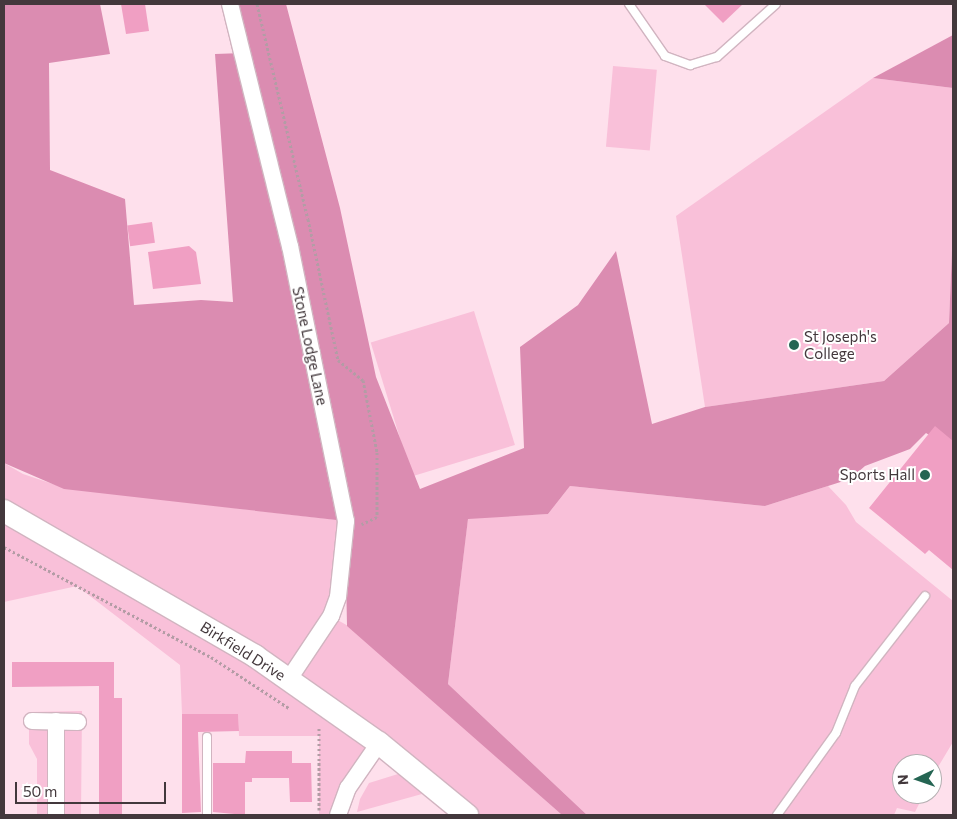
<!DOCTYPE html>
<style>
body{margin:0}
#map{position:relative;width:957px;height:819px;overflow:hidden;background:#fee0ec;font-family:Commissioner,sans-serif}
div>[style]{position:absolute}
.green>*{inset:0;background:#f9c0d9;transform-origin:0 0}
.forest>*{inset:0;background:#db8cb1}
.building>*{inset:0;background:#f09fc3;transform-origin:0 0}
.path>*{height:3px;margin-top:-1.5px;transform-origin:0;background:repeating-linear-gradient(90deg,#b39ca5 0 2.5px,transparent 0 5px)}
.roads{filter:drop-shadow(1px 0 #d1b4c0) drop-shadow(-1px 0 #d1b4c0) drop-shadow(0 1px #d1b4c0) drop-shadow(0 -1px #d1b4c0)}
.lane>*{height:8px;margin:-4px;padding:0 4px;transform-origin:4px;border-radius:4px;background:#fff}
.street>*{height:16px;margin:-8px;padding:0 8px;transform-origin:8px;border-radius:8px;background:#fff}
.secondary>*{height:22px;margin:-11px;padding:0 11px;transform-origin:11px;border-radius:11px;background:#fff}
.dots>*{width:14px;height:14px;translate:-50% -50%;box-sizing:border-box;border:2px solid #fff;border-radius:50%}
span{translate:-50% -50%;white-space:nowrap;text-align:center;line-height:1.15;-webkit-text-stroke:4px #fff;paint-order:stroke}
.poi-label{font-size:15px;color:#43383c}
.left{translate:0 -50%;text-align:left}
.right{translate:-100% -50%;text-align:right}
.street-label{font-size:15px;color:#43383c}
.frame{position:absolute;inset:0;border:5px solid #43383c;pointer-events:none}
.north{position:absolute;left:892px;top:754px;width:50px;height:50px;box-sizing:border-box;background:#fff;border:1px solid #b4afb1;border-radius:50%;rotate:267deg;font-size:14px;font-weight:700;line-height:20px;text-align:center;color:#43383c}
.north::after{content:'';display:block;margin:auto;width:18px;height:22px;background:#256553;clip-path:polygon(50% 0,100% 100%,50% 72%,0 100%)}
.scale{position:absolute;left:15px;top:782px;width:151px;height:22px;box-sizing:border-box;border:2px solid #43383c;border-top:0;padding-left:6px;font-size:15px;line-height:18px;white-space:nowrap;color:#43383c;-webkit-text-stroke:4px #fff;paint-order:stroke}
</style>
<div id="map">
<div class="green">
<div style="left:613px;top:66px;width:44px;height:81px;rotate:5deg"></div>
<div style="clip-path:polygon(873px 78px,953px 88px,953px 226px,949px 323px,884px 381px,705px 407px,676px 216px)"></div>
<div style="left:474px;top:311px;width:140px;height:108px;rotate:73deg"></div>
<div style="clip-path:polygon(4px 463px,23px 474px,65px 488px,346px 521px,332px 617px,352px 628px,562px 815px,467px 815px,379px 744px,338px 815px,319px 815px,319px 736px,239px 736px,238px 714px,182px 714px,180px 665px,77px 586px,4px 602px)"></div>
<div style="clip-path:polygon(570px 486px,765px 506px,828px 486px,846px 505px,856px 522px,953px 601px,953px 742px,932px 777px,932px 764px,902px 764px,902px 794px,924px 794px,915px 812px,897px 808px,894px 815px,587px 815px,448px 684px,468px 518px,548px 514px)"></div>
<div style="clip-path:polygon(82px 711px,81px 815px,37px 815px,37px 759px,29px 744px,29px 712px)"></div>
<div style="clip-path:polygon(398px 774px,422px 794px,357px 812px,360px 799px,369px 783px)"></div>
</div>
<div class="forest">
<div style="clip-path:polygon(4px 4px,100px 4px,110px 54px,49px 63px,50px 170px,125px 199px,134px 305px,201px 300px,233px 302px,215px 54px,243px 53px,230px 4px,286px 4px,340px 208px,376px 377px,420px 489px,524px 448px,520px 347px,578px 305px,616px 251px,652px 424px,705px 407px,884px 381px,949px 323px,953px 226px,953px 442px,938px 430px,932px 437px,926px 433px,910px 449px,865px 466px,850px 479px,765px 506px,570px 486px,548px 514px,468px 519px,448px 684px,587px 815px,562px 815px,347px 626px,345px 521px,64px 489px,4px 463px)"></div>
<div style="clip-path:polygon(953px 35px,953px 88px,873px 78px)"></div>
</div>
<div class="building">
<div style="clip-path:polygon(121px 4px,145px 4px,149px 31px,126px 34px)"></div>
<div style="clip-path:polygon(704px 4px,743px 4px,723px 23px)"></div>
<div style="left:152px;top:222px;width:21px;height:25px;rotate:82deg"></div>
<div style="clip-path:polygon(189px 246px,196px 252px,201px 284px,153px 289px,148px 252px)"></div>
<div style="clip-path:polygon(935px 426px,953px 441px,953px 570px,929px 550px,925px 554px,869px 508px)"></div>
<div style="clip-path:polygon(12px 662px,114px 662px,114px 698px,122px 698px,122px 815px,99px 815px,99px 686px,12px 687px)"></div>
<div style="clip-path:polygon(182px 714px,238px 714px,239px 731px,198px 732px,201px 812px,182px 813px)"></div>
<div style="clip-path:polygon(246px 751px,292px 751px,292px 763px,311px 763px,312px 802px,290px 802px,289px 778px,252px 778px,252px 782px,245px 782px,245px 815px,213px 812px,213px 763px,245px 763px)"></div>
</div>
<div class="path">
<div style="left:257px;top:4px;width:221px;rotate:76.7deg"></div>
<div style="left:308px;top:219px;width:144px;rotate:78deg"></div>
<div style="left:338px;top:360px;width:32px;rotate:39deg"></div>
<div style="left:363px;top:380px;width:73px;rotate:79deg"></div>
<div style="left:377px;top:452px;width:65px;rotate:90deg"></div>
<div style="left:377px;top:517px;width:17px;rotate:155deg"></div>
<div style="left:4px;top:547px;width:234px;rotate:28deg"></div>
<div style="left:211px;top:657px;width:93px;rotate:33.2deg"></div>
<div style="left:319px;top:728px;width:82px;rotate:90deg"></div>
</div>
<div class="roads">
<div class="lane">
<div style="left:629px;top:4px;width:63px;rotate:55.3deg"></div>
<div style="left:665px;top:56px;width:27px;rotate:20deg"></div>
<div style="left:690px;top:65px;width:28px;rotate:-17deg"></div>
<div style="left:717px;top:57px;width:79px;rotate:-41.9deg"></div>
<div style="left:207px;top:737px;width:78px;rotate:90deg"></div>
<div style="left:777px;top:815px;width:101px;rotate:-54.3deg"></div>
<div style="left:836px;top:733px;width:51px;rotate:-68deg"></div>
<div style="left:855px;top:686px;width:114px;rotate:-52.1deg"></div>
</div>
<div class="street">
<div style="left:230px;top:4px;width:249px;rotate:76.1deg"></div>
<div style="left:290px;top:246px;width:281px;rotate:78.5deg"></div>
<div style="left:346px;top:521px;width:76px;rotate:96deg"></div>
<div style="left:338px;top:597px;width:20px;rotate:110deg"></div>
<div style="left:331px;top:616px;width:76px;rotate:123.7deg"></div>
<div style="left:32px;top:721px;width:46px;rotate:1.2deg"></div>
<div style="left:56px;top:815px;width:94px;rotate:-90deg"></div>
<div style="left:338px;top:815px;width:29px;rotate:-70deg"></div>
<div style="left:348px;top:788px;width:55px;rotate:-55.4deg"></div>
</div>
<div class="secondary">
<div style="left:4px;top:511px;width:290px;rotate:30deg"></div>
<div style="left:255px;top:656px;width:151px;rotate:35.1deg"></div>
<div style="left:379px;top:743px;width:114px;rotate:39.3deg"></div>
</div>
</div>
<div class="dots">
<div style="left:794px;top:345px;background:#256553"></div>
<div style="left:925px;top:475px;background:#256553"></div>
</div>
<div class="poi-label">
<span class="left" style="left:804px;top:345px">St Joseph's<br>College</span>
<span class="right" style="left:915px;top:475px">Sports Hall</span>
</div>
<div class="street-label">
<span style="left:310px;top:346px;rotate:78deg">Stone Lodge Lane</span>
<span style="left:243px;top:651px;rotate:32deg">Birkfield Drive</span>
</div>
<div class="frame"></div>
<div class="north">N</div>
<div class="scale">50 m</div>
</div>
